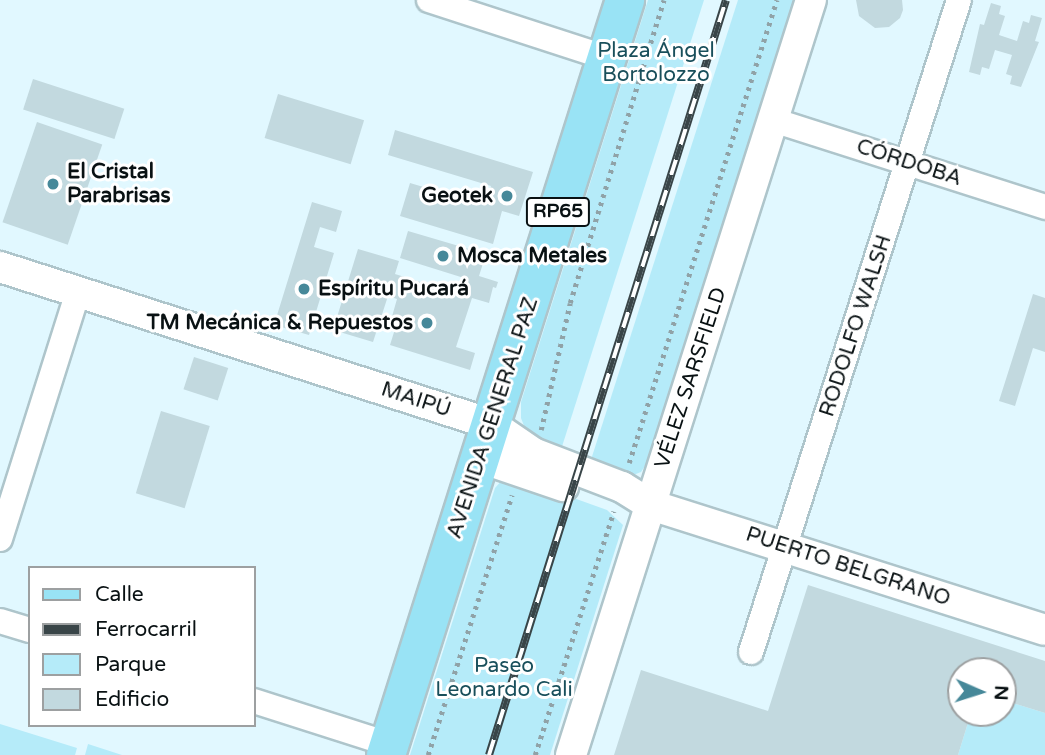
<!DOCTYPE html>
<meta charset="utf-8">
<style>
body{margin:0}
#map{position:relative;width:1045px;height:755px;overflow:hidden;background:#e1f8ff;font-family:"Varela Round",sans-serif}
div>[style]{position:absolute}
.green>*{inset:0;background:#b5ebf9}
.building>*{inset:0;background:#c2d9df;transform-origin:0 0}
.path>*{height:4.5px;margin-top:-2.25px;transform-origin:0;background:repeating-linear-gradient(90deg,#90a2a7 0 3.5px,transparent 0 8.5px)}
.roads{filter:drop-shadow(2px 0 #aec5cb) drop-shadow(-2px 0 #aec5cb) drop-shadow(0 2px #aec5cb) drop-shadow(0 -2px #aec5cb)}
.minor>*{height:24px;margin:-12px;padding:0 12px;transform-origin:12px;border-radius:12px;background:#fff}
.tertiary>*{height:30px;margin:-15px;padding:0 15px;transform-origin:15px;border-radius:15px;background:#fff}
.primary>*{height:38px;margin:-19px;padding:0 19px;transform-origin:19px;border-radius:19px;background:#99e3f5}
.rail>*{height:8px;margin-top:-4px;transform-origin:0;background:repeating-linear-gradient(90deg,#fff 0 16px,#394548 0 32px);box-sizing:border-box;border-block:2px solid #394548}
.dots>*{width:19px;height:19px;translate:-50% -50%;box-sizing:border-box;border:4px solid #fff;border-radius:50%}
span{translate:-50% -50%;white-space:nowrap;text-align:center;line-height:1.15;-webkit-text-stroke:6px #fff;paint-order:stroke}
.shield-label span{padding:2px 5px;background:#fff;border:2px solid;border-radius:5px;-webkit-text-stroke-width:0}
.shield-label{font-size:19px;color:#091113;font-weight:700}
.park-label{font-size:21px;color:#194f5b}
.street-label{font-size:21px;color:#091113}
.poi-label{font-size:21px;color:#091113;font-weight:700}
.left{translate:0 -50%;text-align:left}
.right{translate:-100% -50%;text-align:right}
.legend{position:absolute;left:28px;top:566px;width:228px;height:161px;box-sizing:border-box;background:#fff;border:2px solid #9da0a1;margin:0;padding:9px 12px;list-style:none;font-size:21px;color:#091113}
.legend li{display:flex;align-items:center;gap:14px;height:35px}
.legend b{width:35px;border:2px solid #9da0a1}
.north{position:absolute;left:947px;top:657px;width:70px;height:70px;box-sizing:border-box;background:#fff;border:2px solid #9da0a1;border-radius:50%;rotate:93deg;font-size:19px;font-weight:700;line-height:28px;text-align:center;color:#091113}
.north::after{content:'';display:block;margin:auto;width:24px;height:32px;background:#468899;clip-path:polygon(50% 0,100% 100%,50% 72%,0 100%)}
</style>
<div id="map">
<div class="green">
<div style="clip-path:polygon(648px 0,704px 0,559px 456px,526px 431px,521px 418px,521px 402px)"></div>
<div style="clip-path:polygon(738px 0,795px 0,649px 460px,641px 472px,628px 477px,589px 466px)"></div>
<div style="clip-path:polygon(515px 477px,607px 510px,623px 525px,550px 755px,410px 755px,495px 488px,504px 478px)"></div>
<div style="clip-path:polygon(1003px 700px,1045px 713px,1045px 755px,958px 755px,971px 713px,1003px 713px)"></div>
<div style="clip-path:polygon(0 724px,77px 748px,75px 755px,0 755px)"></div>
<div style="clip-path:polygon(88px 744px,122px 755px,85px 755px)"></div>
</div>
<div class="building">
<div style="clip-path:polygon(856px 0,902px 0,903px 10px,900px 18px,889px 27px,875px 28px,859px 16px)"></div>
<div style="clip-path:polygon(991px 3px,1001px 6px,999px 14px,1005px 16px,999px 35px,1017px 41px,1023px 21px,1029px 23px,1031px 15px,1042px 18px,1035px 41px,1039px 42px,1021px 87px,1010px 84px,1012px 76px,1006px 74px,1012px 55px,995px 50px,989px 69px,982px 67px,980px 75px,969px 72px,980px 24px,984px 25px)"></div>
<div style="left:33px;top:79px;width:96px;height:32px;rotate:18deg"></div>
<div style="left:278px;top:94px;width:90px;height:46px;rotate:17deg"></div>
<div style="left:37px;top:122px;width:69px;height:106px;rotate:19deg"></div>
<div style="clip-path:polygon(395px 130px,533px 172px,519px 216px,502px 211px,493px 244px,400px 216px,410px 183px,484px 205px,491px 186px,388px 155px)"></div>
<div style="clip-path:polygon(312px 202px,342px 211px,336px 232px,320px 227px,314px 247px,334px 253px,309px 335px,274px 325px)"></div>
<div style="clip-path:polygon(408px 231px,486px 254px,479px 276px,498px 282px,496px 288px,493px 287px,489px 303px,472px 298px,456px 347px,475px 353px,470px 370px,390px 345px,395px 329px,389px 327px,397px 299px,388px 296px,373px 342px,333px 330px,358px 249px,399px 261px,395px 274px,459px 294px,464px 278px,400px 258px)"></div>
<div style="clip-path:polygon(1033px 294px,1045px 298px,1045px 352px,1033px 348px,1015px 406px,999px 401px)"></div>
<div style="left:194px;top:357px;width:36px;height:34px;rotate:18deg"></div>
<div style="left:161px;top:411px;width:51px;height:86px;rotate:17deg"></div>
<div style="clip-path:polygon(808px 585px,1045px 661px,1045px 713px,1003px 700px,1003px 671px,961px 671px,961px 713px,971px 713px,958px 755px,614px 755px,641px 670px,768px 711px)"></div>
</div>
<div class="path">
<div style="left:541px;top:430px;width:130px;rotate:-77.1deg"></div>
<div style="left:570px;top:303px;width:317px;rotate:-72.8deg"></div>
<div style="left:629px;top:463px;width:486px;rotate:-72.3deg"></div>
<div style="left:428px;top:755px;width:273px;rotate:-72.1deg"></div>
<div style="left:535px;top:755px;width:256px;rotate:-72.1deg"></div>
</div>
<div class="roads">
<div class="minor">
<div style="left:429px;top:0;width:187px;rotate:18deg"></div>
<div style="left:773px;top:120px;width:286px;rotate:17.7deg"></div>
<div style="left:0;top:539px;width:259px;rotate:-72.5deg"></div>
<div style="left:0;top:621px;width:31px;rotate:17deg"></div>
<div style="left:751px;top:652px;width:684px;rotate:-72.31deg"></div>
<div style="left:254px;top:701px;width:142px;rotate:17.7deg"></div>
</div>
<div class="tertiary">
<div style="left:0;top:267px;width:515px;rotate:17.73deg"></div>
<div style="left:491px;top:424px;width:51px;rotate:34.6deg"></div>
<div style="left:533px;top:453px;width:95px;rotate:20.9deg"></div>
<div style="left:622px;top:487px;width:34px;rotate:32deg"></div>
<div style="left:651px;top:505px;width:413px;rotate:17.6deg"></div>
<div style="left:481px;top:458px;width:87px;rotate:18.9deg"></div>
<div style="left:571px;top:755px;width:792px;rotate:-72.37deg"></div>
</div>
<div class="primary">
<div style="left:386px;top:755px;width:792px;rotate:-72.43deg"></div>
</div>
</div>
<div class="rail">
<div style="left:489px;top:755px;width:791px;rotate:-72.57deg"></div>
</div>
<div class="dots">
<div style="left:53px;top:184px;background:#468899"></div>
<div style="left:507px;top:196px;background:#468899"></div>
<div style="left:443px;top:256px;background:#468899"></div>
<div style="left:304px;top:289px;background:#468899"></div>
<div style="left:427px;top:323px;background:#468899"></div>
</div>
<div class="shield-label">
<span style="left:558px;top:212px">RP65</span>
</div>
<div class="park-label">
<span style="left:656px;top:63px">Plaza Ángel<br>Bortolozzo</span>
<span style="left:504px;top:678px">Paseo<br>Leonardo Cali</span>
</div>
<div class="street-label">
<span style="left:909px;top:163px;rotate:18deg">CÓRDOBA</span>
<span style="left:856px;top:326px;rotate:-72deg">RODOLFO WALSH</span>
<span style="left:691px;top:378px;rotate:-72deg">VÉLEZ SARSFIELD</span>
<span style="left:416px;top:400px;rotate:18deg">MAIPÚ</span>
<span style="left:493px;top:418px;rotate:-72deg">AVENIDA GENERAL PAZ</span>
<span style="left:848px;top:567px;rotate:18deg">PUERTO BELGRANO</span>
</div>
<div class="poi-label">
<span class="left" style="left:67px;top:184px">El Cristal<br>Parabrisas</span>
<span class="right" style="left:493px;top:196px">Geotek</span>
<span class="left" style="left:457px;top:256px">Mosca Metales</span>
<span class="left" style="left:318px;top:289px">Espíritu Pucará</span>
<span class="right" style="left:413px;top:323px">TM Mecánica &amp; Repuestos</span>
</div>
<ul class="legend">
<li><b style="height:9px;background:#99e3f5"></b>Calle</li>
<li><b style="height:9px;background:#394548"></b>Ferrocarril</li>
<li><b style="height:19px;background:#b5ebf9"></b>Parque</li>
<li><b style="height:19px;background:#c2d9df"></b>Edificio</li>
</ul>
<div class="north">N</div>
</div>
